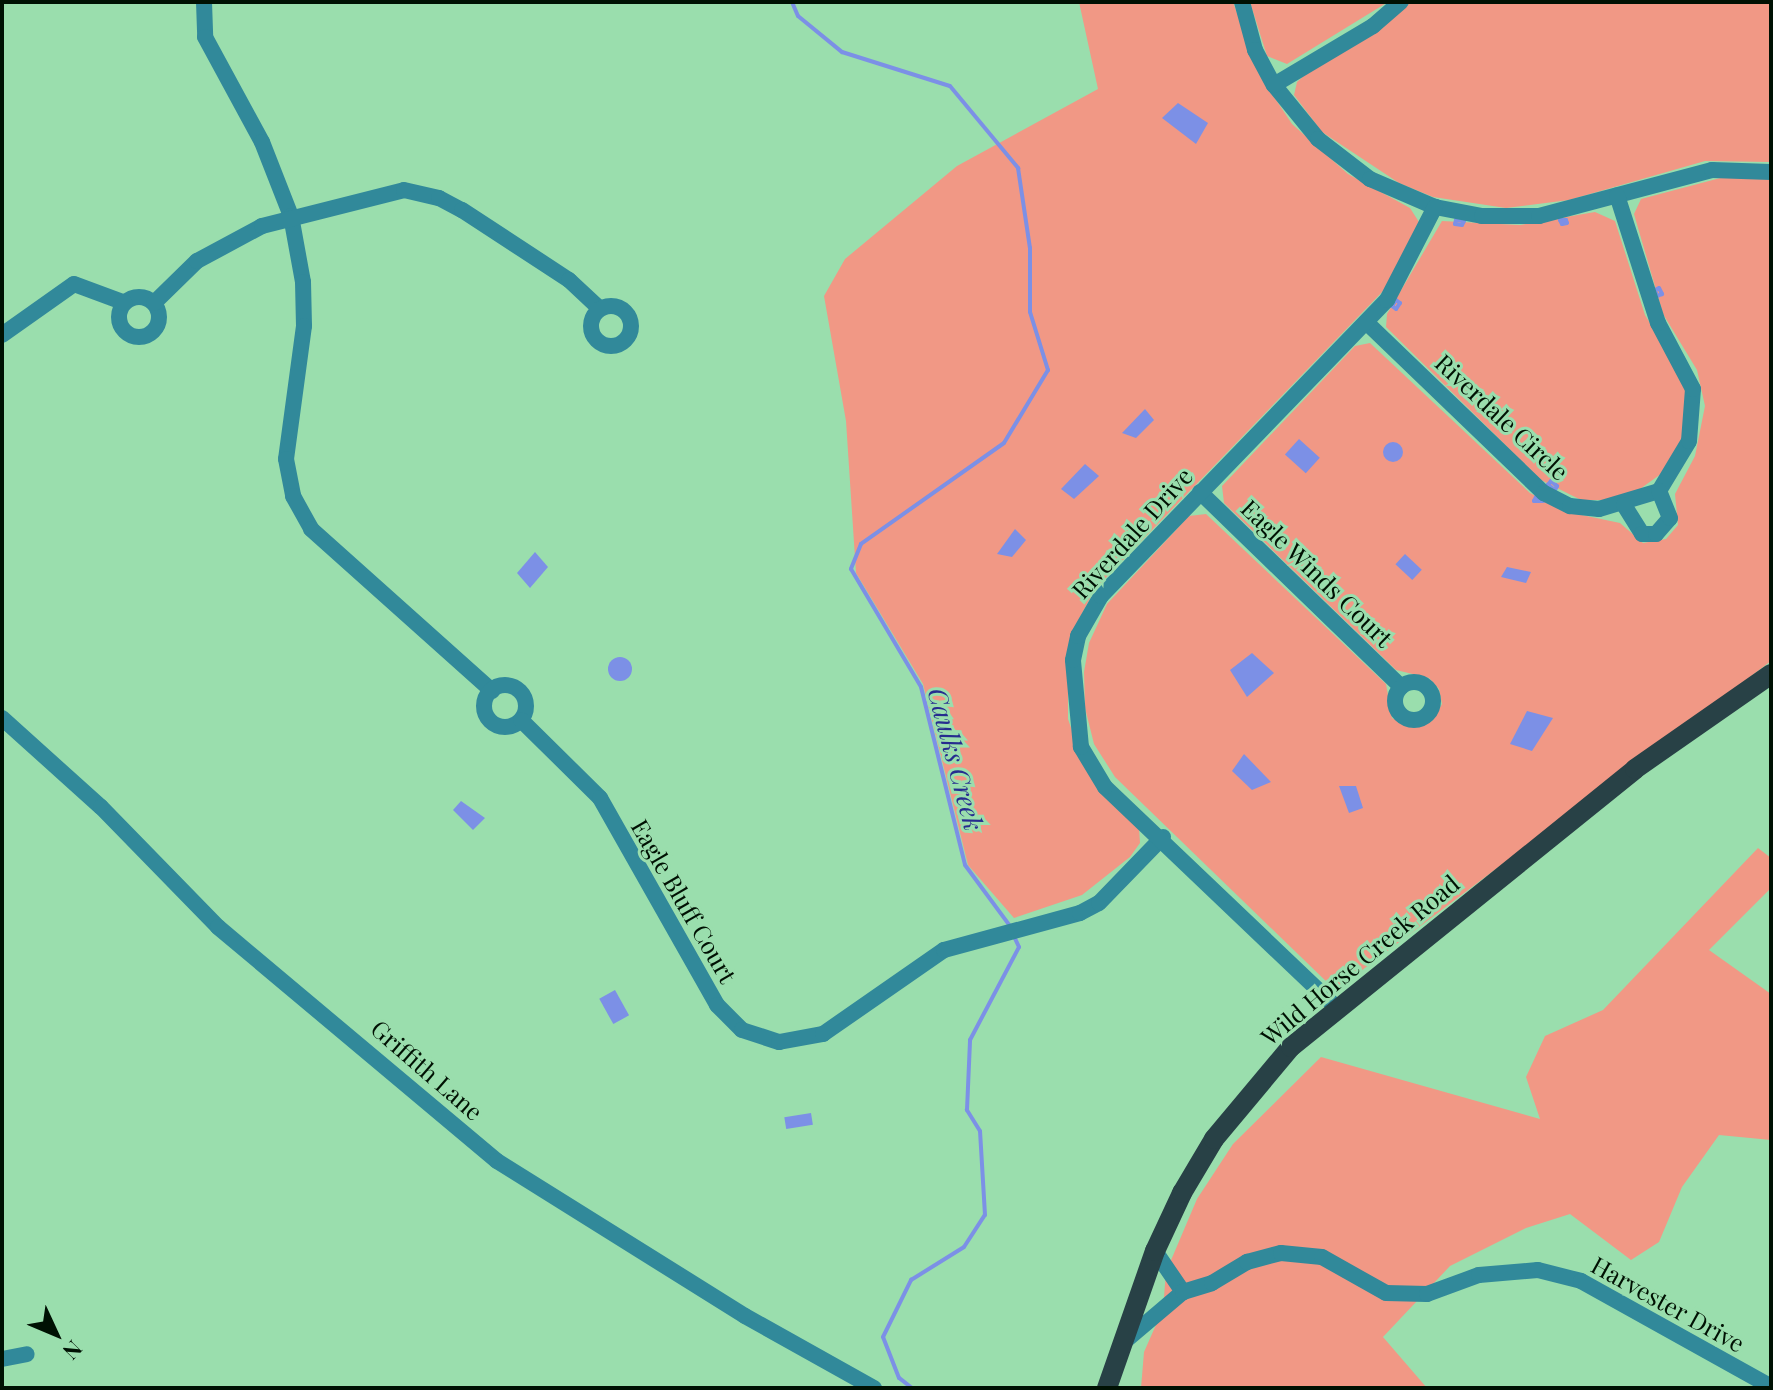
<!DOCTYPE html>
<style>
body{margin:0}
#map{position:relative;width:1773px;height:1390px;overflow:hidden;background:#9adead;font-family:"Playfair Display",serif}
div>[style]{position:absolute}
.green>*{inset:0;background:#f19885}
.water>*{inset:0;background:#7c90e6;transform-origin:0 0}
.round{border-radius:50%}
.stream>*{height:4px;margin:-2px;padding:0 2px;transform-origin:2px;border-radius:2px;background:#7c90e6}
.minor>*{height:16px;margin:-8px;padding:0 8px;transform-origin:8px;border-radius:8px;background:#31899a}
.minor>.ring{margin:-8px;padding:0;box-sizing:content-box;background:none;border:16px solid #31899a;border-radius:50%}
.major>*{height:20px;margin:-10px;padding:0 10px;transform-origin:10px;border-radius:10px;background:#284146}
span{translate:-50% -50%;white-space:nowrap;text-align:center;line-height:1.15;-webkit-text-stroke:6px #9adead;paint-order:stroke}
.street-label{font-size:24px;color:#001103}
.water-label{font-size:26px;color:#262c8f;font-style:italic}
.frame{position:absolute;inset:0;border:4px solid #001103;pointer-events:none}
.north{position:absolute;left:16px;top:1294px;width:80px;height:80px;-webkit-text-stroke:6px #9adead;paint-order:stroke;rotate:134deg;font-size:22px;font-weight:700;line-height:32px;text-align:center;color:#001103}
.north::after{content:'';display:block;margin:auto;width:28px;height:36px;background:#001103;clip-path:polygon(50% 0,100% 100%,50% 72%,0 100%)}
</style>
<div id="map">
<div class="green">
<div style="clip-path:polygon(1079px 2px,1233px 2px,1259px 74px,1292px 124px,1348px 174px,1410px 208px,1419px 222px,1385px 289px,1095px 589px,1079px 619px,1068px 664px,1068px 719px,1078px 748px,1139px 828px,1140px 843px,1130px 857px,1082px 895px,1014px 918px,968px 865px,923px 684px,856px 573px,846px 421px,824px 296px,845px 259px,957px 166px,1098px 89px)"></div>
<div style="clip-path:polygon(1250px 2px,1388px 2px,1287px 64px,1267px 56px)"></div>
<div style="clip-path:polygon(1411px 2px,1771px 2px,1771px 162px,1705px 161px,1569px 200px,1506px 208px,1433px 197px,1399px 183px,1322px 132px,1294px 95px,1297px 82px,1307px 73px,1379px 31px)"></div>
<div style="clip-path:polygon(1724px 177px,1771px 178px,1771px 661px,1341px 986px,1331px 986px,1115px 777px,1094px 744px,1085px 708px,1084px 672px,1089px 643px,1107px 604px,1189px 516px,1206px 514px,1386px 684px,1392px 718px,1409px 727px,1432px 721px,1442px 704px,1439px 689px,1429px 678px,1396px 670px,1224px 503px,1222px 486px,1355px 346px,1370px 343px,1530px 493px,1563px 511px,1620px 523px,1643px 543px,1666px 539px,1678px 525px,1675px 494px,1695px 456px,1705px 406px,1697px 370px,1663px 314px,1634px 214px,1641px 199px)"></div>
<div style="clip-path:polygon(1595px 212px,1615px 221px,1645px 315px,1684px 378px,1688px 407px,1681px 445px,1665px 471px,1640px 489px,1609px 500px,1581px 500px,1541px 480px,1386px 327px,1387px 314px,1442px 221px,1520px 225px)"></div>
<div style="clip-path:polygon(1758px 848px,1771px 858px,1771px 888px,1709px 950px,1771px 994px,1771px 1140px,1719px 1135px,1682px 1187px,1659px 1242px,1631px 1260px,1570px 1214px,1526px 1228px,1450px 1266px,1383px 1337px,1427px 1388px,1141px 1388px,1144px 1352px,1163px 1309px,1166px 1272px,1197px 1199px,1233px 1144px,1321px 1057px,1540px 1119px,1526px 1077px,1545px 1036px,1603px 1010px)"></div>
</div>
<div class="water">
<div style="clip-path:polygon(1178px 103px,1208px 123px,1196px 144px,1162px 118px)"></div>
<div style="clip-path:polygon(1145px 409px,1154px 420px,1136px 438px,1122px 433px)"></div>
<div style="left:1299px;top:439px;width:28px;height:21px;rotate:42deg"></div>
<div class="round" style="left:1383px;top:442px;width:20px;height:20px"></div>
<div style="clip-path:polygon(1085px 464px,1099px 476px,1074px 499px,1061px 489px)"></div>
<div style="clip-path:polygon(1015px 529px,1026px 540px,1012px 557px,997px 554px)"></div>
<div style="clip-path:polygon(535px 552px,548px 567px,530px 588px,517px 573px)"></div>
<div style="left:1405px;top:554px;width:23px;height:14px;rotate:43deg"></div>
<div style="clip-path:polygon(1507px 567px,1531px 572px,1526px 583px,1501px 577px)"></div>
<div style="clip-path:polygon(1252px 653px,1274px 673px,1247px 697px,1230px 670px)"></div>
<div class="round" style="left:608px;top:657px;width:24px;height:24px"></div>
<div style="clip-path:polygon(1527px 711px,1553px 718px,1532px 751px,1510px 744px)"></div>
<div style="clip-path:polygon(1244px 754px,1271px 782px,1252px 790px,1232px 771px)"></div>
<div style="clip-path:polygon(1339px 786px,1356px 786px,1363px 808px,1349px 813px)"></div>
<div style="clip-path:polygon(461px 801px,485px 818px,473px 830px,453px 810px)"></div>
<div style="left:615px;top:990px;width:29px;height:18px;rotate:61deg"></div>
<div style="left:811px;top:1113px;width:12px;height:27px;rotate:81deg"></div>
</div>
<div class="stream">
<div style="left:792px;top:2px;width:15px;rotate:67deg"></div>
<div style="left:798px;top:16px;width:57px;rotate:39.3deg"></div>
<div style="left:842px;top:52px;width:113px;rotate:17.5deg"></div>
<div style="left:950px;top:86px;width:107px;rotate:50.3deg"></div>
<div style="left:1018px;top:168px;width:81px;rotate:81.5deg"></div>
<div style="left:1030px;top:248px;width:64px;rotate:90deg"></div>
<div style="left:1030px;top:312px;width:61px;rotate:72.8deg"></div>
<div style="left:1048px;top:370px;width:85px;rotate:121.1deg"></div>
<div style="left:1004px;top:443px;width:175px;rotate:144.8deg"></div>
<div style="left:861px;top:544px;width:27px;rotate:112deg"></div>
<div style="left:851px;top:569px;width:137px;rotate:59.3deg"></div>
<div style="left:921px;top:687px;width:183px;rotate:76.1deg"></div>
<div style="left:965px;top:865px;width:76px;rotate:53.6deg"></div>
<div style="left:1456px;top:220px;width:8px;rotate:7deg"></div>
<div style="left:1464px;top:221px;width:4px;rotate:117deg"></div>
<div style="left:1462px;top:225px;width:7px;rotate:-172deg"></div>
<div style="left:1455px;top:224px;width:4px;rotate:-76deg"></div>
<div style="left:1560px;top:220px;width:6px"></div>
<div style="left:1566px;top:220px;width:3px;rotate:72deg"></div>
<div style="left:1567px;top:223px;width:5px;rotate:169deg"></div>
<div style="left:1562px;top:224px;width:4px;rotate:-117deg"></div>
<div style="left:1659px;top:288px;width:7px;rotate:63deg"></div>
<div style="left:1662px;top:294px;width:5px;rotate:158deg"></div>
<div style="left:1657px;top:296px;width:6px;rotate:-108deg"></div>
<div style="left:1655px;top:290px;width:4px;rotate:-27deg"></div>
<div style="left:1396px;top:300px;width:5px;rotate:37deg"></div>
<div style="left:1400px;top:303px;width:7px;rotate:124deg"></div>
<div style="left:1396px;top:309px;width:5px;rotate:-143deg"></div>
<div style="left:1392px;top:306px;width:7px;rotate:-56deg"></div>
<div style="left:1551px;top:481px;width:8px;rotate:40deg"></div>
<div style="left:1557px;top:486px;width:4px;rotate:117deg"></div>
<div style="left:1555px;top:490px;width:9px;rotate:-144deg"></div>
<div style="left:1548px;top:485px;width:5px;rotate:-53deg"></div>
<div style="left:1536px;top:497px;width:8px;rotate:30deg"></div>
<div style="left:1543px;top:501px;width:9px;rotate:180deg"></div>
<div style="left:1534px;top:501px;width:4px;rotate:-63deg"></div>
<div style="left:912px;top:1388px;width:16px;rotate:-142deg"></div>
<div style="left:899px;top:1378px;width:44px;rotate:-111.3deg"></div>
<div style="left:883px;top:1337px;width:64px;rotate:-63.8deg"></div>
<div style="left:911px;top:1280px;width:62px;rotate:-31.9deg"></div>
<div style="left:964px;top:1247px;width:38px;rotate:-57deg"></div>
<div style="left:985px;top:1215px;width:84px;rotate:-93.4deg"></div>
<div style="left:980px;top:1131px;width:25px;rotate:-122deg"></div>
<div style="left:967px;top:1110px;width:70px;rotate:-87.5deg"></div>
<div style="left:970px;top:1040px;width:105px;rotate:-62.2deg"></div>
<div style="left:1019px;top:947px;width:14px;rotate:-115deg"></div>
</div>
<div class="minor">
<div style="left:204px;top:2px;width:35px;rotate:88deg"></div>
<div style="left:205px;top:37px;width:119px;rotate:61.5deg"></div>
<div style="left:262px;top:142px;width:79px;rotate:68.6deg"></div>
<div style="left:291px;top:216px;width:67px;rotate:79.7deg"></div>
<div style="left:303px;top:282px;width:44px;rotate:88.7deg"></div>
<div style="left:304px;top:326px;width:134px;rotate:97.7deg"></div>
<div style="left:286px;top:459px;width:38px;rotate:79deg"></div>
<div style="left:293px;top:496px;width:38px;rotate:61deg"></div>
<div style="left:311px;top:529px;width:243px;rotate:41.8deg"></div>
<div style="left:1242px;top:2px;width:50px;rotate:74.8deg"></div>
<div style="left:1255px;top:50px;width:40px;rotate:62deg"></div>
<div style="left:1274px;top:85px;width:70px;rotate:50.8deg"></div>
<div style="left:1318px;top:139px;width:66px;rotate:37.6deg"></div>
<div style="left:1370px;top:179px;width:71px;rotate:23.3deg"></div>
<div style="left:1435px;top:207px;width:48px;rotate:10.8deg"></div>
<div style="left:1482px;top:216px;width:57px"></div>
<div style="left:1539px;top:216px;width:179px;rotate:-14.9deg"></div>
<div style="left:1712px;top:170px;width:59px;rotate:1.9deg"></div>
<div style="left:1274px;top:85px;width:115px;rotate:-30.8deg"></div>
<div style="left:1373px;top:26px;width:37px;rotate:-41deg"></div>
<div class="ring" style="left:119px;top:297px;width:24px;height:24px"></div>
<div style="left:154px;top:303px;width:60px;rotate:-44.3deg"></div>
<div style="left:197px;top:261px;width:74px;rotate:-28.3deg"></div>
<div style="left:262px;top:226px;width:146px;rotate:-14.2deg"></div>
<div style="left:404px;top:190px;width:36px;rotate:13deg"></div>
<div style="left:439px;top:198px;width:26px;rotate:28deg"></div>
<div style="left:462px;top:210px;width:128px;rotate:33.2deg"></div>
<div style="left:569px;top:280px;width:42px;rotate:43.1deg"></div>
<div class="ring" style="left:591px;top:306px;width:24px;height:24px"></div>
<div style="left:1366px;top:322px;width:247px;rotate:43.9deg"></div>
<div style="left:1544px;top:493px;width:29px;rotate:27deg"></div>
<div style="left:1570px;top:506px;width:29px;rotate:6deg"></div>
<div style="left:1599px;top:509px;width:63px;rotate:-16.7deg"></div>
<div style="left:1659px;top:491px;width:58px;rotate:-59deg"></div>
<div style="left:1689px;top:441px;width:52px;rotate:-85.6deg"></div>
<div style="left:1693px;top:389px;width:75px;rotate:-117.9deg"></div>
<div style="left:1658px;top:323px;width:134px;rotate:-107.8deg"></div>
<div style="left:2px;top:335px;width:88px;rotate:-35.3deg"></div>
<div style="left:74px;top:284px;width:54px;rotate:20.4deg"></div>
<div style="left:1200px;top:492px;width:280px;rotate:44.1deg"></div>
<div style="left:1624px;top:505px;width:34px;rotate:58deg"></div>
<div style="left:1642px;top:534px;width:14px"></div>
<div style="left:1656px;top:534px;width:21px;rotate:-49deg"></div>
<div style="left:1670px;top:518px;width:29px;rotate:-112deg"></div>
<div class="ring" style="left:1395px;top:682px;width:22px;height:22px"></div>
<div class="ring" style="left:484px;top:685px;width:26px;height:26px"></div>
<div style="left:2px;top:718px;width:133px;rotate:42deg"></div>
<div style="left:101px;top:807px;width:168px;rotate:45.7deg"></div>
<div style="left:218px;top:927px;width:364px;rotate:40deg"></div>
<div style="left:497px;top:1161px;width:292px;rotate:32deg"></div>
<div style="left:745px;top:1316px;width:148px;rotate:29.2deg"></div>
<div style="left:521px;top:720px;width:111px;rotate:44.6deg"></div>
<div style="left:600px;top:798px;width:238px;rotate:60.5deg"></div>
<div style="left:717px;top:1005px;width:35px;rotate:45deg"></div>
<div style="left:742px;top:1030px;width:39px;rotate:18deg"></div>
<div style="left:779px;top:1042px;width:45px;rotate:-10.3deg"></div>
<div style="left:823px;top:1034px;width:147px;rotate:-34.8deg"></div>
<div style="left:944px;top:950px;width:141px;rotate:-15.2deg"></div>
<div style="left:1080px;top:913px;width:21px;rotate:-28deg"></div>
<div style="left:1099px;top:903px;width:92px;rotate:-45.9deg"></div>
<div style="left:1337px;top:1008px;width:320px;rotate:-136.4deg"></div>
<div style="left:1105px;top:787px;width:47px;rotate:-121deg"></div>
<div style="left:1081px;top:747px;width:87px;rotate:-95.3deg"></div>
<div style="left:1073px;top:660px;width:25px;rotate:-78deg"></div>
<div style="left:1078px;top:636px;width:46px;rotate:-60.1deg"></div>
<div style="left:1101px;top:596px;width:412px;rotate:-46deg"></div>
<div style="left:1387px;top:300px;width:105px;rotate:-62.7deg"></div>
<div style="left:1155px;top:1251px;width:50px;rotate:55.7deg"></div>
<div style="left:1124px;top:1342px;width:77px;rotate:-40.3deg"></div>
<div style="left:1183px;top:1292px;width:30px;rotate:-17deg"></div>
<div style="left:1212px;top:1283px;width:41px;rotate:-31deg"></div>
<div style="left:1247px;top:1262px;width:35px;rotate:-15deg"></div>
<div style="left:1281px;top:1253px;width:41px;rotate:5.6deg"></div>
<div style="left:1322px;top:1257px;width:73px;rotate:29.4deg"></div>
<div style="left:1386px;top:1293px;width:41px;rotate:1.4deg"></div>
<div style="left:1427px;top:1294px;width:55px;rotate:-20.1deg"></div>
<div style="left:1479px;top:1275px;width:59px;rotate:-4.8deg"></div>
<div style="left:1538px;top:1270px;width:44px;rotate:14.3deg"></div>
<div style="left:1581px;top:1281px;width:212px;rotate:29.1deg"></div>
<div style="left:2px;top:1359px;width:25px;rotate:-11deg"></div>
</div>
<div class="major">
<div style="left:1107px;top:1388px;width:145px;rotate:-70.7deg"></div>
<div style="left:1155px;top:1251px;width:64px;rotate:-65deg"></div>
<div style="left:1182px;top:1193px;width:63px;rotate:-59.3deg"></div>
<div style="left:1214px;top:1139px;width:120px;rotate:-50.1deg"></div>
<div style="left:1291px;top:1047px;width:442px;rotate:-38.9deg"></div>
<div style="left:1635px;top:769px;width:166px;rotate:-34.9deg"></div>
</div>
<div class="street-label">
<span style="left:1502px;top:417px;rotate:43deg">Riverdale Circle</span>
<span style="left:1132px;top:533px;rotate:-48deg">Riverdale Drive</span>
<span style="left:1317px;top:573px;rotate:44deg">Eagle Winds Court</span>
<span style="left:684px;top:901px;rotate:60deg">Eagle Bluff Court</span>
<span style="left:1360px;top:960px;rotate:-40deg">Wild Horse Creek Road</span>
<span style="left:427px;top:1070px;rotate:41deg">Griffith Lane</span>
<span style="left:1668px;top:1304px;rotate:29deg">Harvester Drive</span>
</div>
<div class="water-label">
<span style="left:956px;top:759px;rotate:75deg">Caulks Creek</span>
</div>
<div class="frame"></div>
<div class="north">N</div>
</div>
